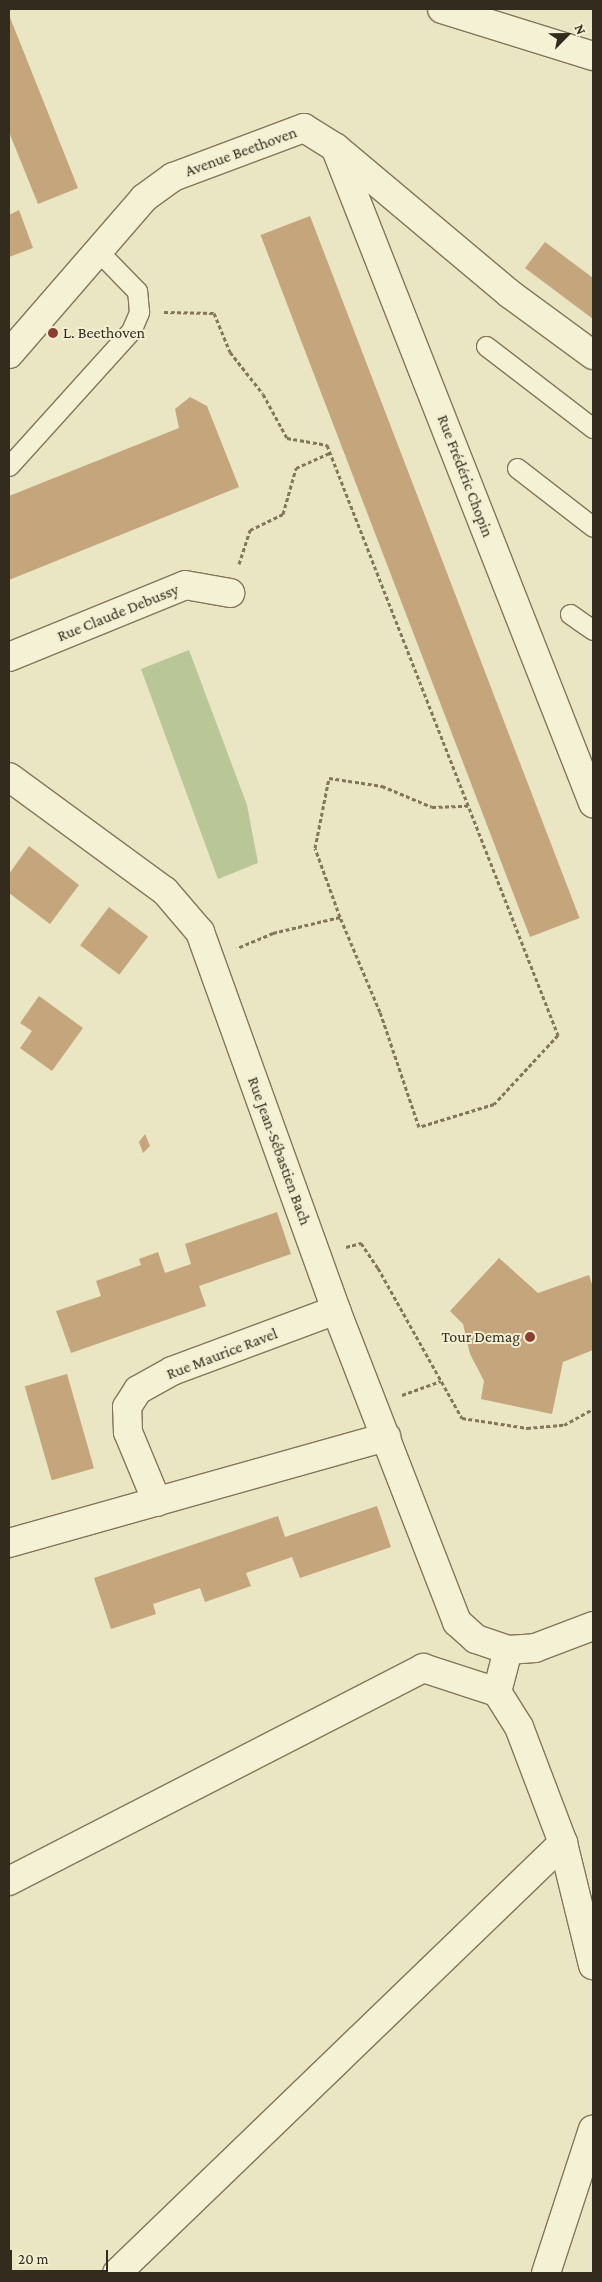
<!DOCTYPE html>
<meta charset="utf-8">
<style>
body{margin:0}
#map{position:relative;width:602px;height:2282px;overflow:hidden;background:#eae5c3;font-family:"Crimson Pro",serif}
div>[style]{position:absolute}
.green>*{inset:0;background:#b9c798}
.building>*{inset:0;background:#c5a67c;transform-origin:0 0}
.path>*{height:3px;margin-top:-1.5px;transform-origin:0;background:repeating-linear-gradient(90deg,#82775b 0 4px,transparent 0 6.5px)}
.roads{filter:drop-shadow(1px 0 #82775b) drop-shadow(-1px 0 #82775b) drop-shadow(0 1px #82775b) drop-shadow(0 -1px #82775b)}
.lane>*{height:19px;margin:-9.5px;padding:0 9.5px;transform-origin:9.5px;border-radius:9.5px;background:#f5f1d5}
.street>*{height:28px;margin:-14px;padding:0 14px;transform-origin:14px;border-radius:14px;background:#f5f1d5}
.dots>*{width:14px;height:14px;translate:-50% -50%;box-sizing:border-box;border:2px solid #f2eed1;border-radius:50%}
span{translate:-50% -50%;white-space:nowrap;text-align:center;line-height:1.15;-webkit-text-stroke:4px #f2eed1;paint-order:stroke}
.street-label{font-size:16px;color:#332c1e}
.poi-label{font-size:16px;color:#332c1e}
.left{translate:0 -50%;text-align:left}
.right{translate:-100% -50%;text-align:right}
.frame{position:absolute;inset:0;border:10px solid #332c1e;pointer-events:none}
.north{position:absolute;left:542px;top:10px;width:50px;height:50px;-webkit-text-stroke:4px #f2eed1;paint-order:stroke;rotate:67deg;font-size:14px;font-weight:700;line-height:20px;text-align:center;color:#332c1e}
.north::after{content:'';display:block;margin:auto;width:18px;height:22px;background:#332c1e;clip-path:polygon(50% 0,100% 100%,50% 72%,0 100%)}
.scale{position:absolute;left:10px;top:2250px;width:98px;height:22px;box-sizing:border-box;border:2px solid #332c1e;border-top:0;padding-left:6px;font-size:15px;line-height:18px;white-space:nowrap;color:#332c1e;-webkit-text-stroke:4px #f2eed1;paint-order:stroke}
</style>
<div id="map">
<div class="green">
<div style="clip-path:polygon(189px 650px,247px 805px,258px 863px,218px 879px,141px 669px)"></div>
</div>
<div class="building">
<div style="clip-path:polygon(9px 15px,78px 188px,38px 204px,9px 132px)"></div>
<div style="clip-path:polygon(19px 210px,33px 248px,9px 257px,9px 215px)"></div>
<div style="left:310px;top:216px;width:752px;height:53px;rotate:69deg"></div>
<div style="clip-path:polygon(545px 242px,593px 278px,593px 319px,525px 268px)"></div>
<div style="clip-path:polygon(190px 397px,207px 406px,239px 487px,9px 580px,9px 496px,179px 428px,175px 409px)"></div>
<div style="clip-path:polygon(29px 846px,79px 885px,50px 924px,9px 893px,9px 874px)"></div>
<div style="left:109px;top:907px;width:49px;height:48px;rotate:37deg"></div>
<div style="clip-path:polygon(39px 996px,83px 1028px,52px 1071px,20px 1048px,32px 1031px,20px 1023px)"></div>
<div style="clip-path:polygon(145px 1134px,150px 1146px,143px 1153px,139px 1142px)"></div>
<div style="clip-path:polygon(277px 1212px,291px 1254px,199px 1286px,206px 1306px,71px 1353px,56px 1311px,101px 1296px,96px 1281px,141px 1265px,139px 1259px,158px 1252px,165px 1273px,191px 1264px,185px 1244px)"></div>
<div style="clip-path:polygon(499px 1258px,538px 1293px,589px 1275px,593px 1287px,593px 1350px,563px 1362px,552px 1414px,481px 1399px,484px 1381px,470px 1354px,463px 1324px,450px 1311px)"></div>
<div style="left:67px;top:1374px;width:98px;height:44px;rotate:74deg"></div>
<div style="clip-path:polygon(377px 1506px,391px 1547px,300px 1578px,292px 1557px,246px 1573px,251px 1586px,205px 1602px,200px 1588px,153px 1604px,156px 1614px,111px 1629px,94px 1578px,278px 1516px,285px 1537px)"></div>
</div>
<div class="path">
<div style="left:164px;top:312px;width:50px;rotate:1.1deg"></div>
<div style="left:214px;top:313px;width:42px;rotate:67.7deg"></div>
<div style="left:230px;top:352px;width:53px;rotate:51.8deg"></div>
<div style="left:263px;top:394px;width:50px;rotate:61.4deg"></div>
<div style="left:287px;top:438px;width:41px;rotate:9.9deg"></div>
<div style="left:327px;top:445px;width:634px;rotate:68.62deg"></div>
<div style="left:558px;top:1035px;width:94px;rotate:132.8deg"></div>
<div style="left:494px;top:1104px;width:78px;rotate:163deg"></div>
<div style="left:419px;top:1127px;width:121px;rotate:-108.7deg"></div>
<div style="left:380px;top:1012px;width:103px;rotate:-112.8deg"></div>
<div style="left:340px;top:917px;width:69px;rotate:166.6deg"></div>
<div style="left:273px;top:933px;width:39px;rotate:157deg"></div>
<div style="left:239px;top:564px;width:36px;rotate:-72deg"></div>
<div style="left:250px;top:530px;width:37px;rotate:-26deg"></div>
<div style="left:283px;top:514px;width:48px;rotate:-74.2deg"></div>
<div style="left:296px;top:468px;width:37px;rotate:-24deg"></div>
<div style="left:340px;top:917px;width:73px;rotate:-109.9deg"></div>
<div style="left:315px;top:848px;width:71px;rotate:-78.7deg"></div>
<div style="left:329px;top:778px;width:54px;rotate:8.6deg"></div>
<div style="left:382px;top:786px;width:54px;rotate:22.8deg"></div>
<div style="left:432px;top:807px;width:36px;rotate:-2deg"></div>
<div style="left:346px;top:1247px;width:16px;rotate:-15deg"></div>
<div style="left:361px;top:1243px;width:30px;rotate:56deg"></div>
<div style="left:378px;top:1268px;width:172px;rotate:60.8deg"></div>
<div style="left:462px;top:1418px;width:66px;rotate:8.7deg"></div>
<div style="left:527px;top:1428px;width:37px;rotate:-5deg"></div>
<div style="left:564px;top:1425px;width:33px;rotate:-29deg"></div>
<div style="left:402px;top:1395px;width:41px;rotate:-19.7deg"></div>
</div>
<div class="roads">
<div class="lane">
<div style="left:486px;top:346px;width:135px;rotate:37.5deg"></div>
<div style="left:9px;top:466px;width:182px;rotate:-47.9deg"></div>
<div style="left:131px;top:331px;width:21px;rotate:-67deg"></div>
<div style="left:139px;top:312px;width:21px;rotate:-95deg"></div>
<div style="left:137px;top:291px;width:56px;rotate:-134.3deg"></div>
<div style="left:517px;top:468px;width:96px;rotate:37.8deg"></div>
<div style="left:570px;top:614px;width:28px;rotate:35deg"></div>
</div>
<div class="street">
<div style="left:442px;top:9px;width:158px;rotate:17.3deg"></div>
<div style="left:337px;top:152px;width:700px;rotate:68.53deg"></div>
<div style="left:9px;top:354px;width:206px;rotate:-49.1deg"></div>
<div style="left:144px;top:198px;width:36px;rotate:-36deg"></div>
<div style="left:173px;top:177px;width:140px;rotate:-20.5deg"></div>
<div style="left:304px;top:128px;width:38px;rotate:32deg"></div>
<div style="left:336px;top:148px;width:227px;rotate:40deg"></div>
<div style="left:510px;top:294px;width:103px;rotate:36.3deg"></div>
<div style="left:9px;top:657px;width:190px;rotate:-22.2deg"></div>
<div style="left:185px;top:585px;width:46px;rotate:10.1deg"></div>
<div style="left:9px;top:777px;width:193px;rotate:36.2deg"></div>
<div style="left:165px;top:891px;width:54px;rotate:49.5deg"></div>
<div style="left:200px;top:932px;width:402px;rotate:70.2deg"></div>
<div style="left:336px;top:1310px;width:335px;rotate:68.8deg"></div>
<div style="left:457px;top:1622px;width:25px;rotate:42deg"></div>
<div style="left:476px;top:1639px;width:34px;rotate:19deg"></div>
<div style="left:508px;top:1650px;width:27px;rotate:-4deg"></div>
<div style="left:535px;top:1648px;width:62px;rotate:-20.8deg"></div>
<div style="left:157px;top:1502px;width:76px;rotate:-112.5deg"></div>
<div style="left:128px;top:1432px;width:25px;rotate:-92deg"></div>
<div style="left:127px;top:1407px;width:20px;rotate:-57deg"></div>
<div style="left:138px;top:1390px;width:39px;rotate:-29deg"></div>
<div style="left:172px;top:1371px;width:175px;rotate:-20.4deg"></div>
<div style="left:9px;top:1543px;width:392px;rotate:-15.7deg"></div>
<div style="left:497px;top:1692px;width:41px;rotate:57.8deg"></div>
<div style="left:519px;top:1727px;width:124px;rotate:69.2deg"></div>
<div style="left:563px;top:1843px;width:126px;rotate:76.2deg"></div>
<div style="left:9px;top:1881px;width:466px;rotate:-27.2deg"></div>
<div style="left:423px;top:1668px;width:78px;rotate:18deg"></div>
<div style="left:497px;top:1692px;width:43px;rotate:-75.3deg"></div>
<div style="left:117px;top:2273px;width:620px;rotate:-43.95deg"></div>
<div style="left:546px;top:2273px;width:151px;rotate:-71.9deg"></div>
</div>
</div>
<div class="dots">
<div style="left:53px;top:333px;background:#8c3f30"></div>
<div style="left:530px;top:1337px;background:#8c3f30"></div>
</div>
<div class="street-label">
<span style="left:241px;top:152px;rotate:-20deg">Avenue Beethoven</span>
<span style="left:465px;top:476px;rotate:69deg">Rue Frédéric Chopin</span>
<span style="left:118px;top:613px;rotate:-22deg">Rue Claude Debussy</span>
<span style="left:279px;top:1151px;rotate:70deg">Rue Jean-Sébastien Bach</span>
<span style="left:222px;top:1354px;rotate:-21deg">Rue Maurice Ravel</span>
</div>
<div class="poi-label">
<span class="left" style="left:63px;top:333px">L. Beethoven</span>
<span class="right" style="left:520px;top:1337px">Tour Demag</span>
</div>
<div class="frame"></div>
<div class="north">N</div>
<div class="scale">20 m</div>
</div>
